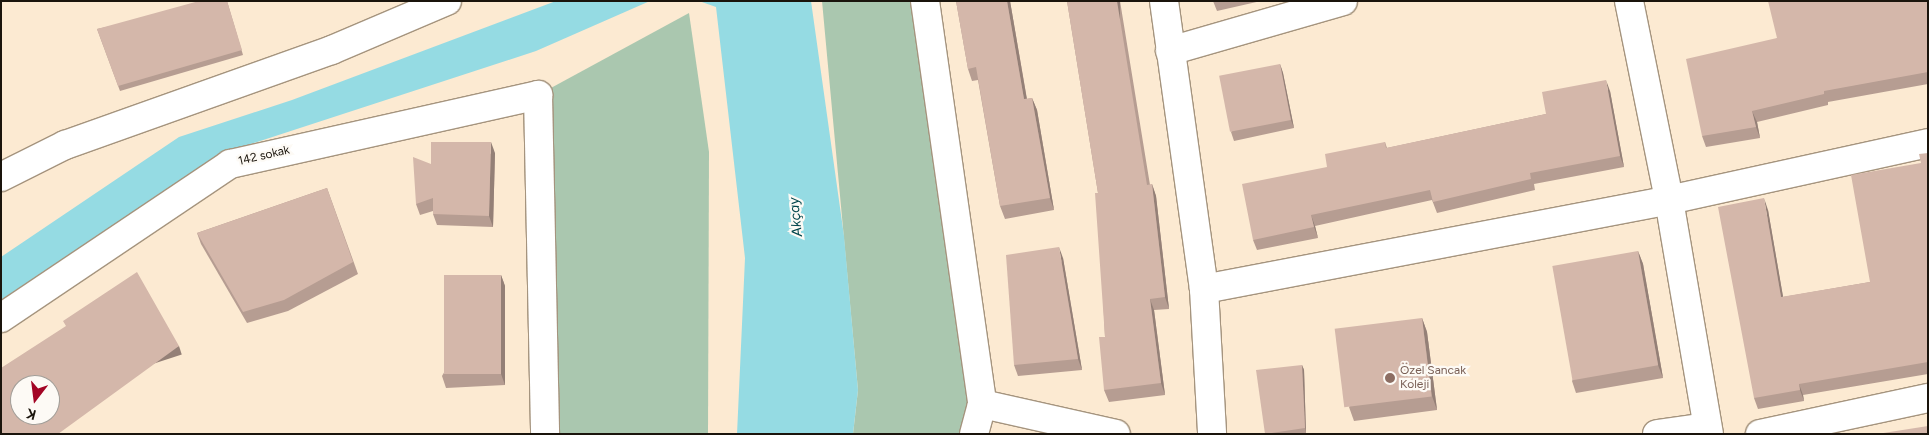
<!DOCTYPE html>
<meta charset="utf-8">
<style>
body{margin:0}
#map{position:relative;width:1929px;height:435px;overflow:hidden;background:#fcead2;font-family:Figtree,sans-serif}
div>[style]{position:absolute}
.green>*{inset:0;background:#aac7af}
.water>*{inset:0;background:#95dbe3}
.roads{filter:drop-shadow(1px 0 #a5947e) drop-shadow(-1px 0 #a5947e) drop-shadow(0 1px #a5947e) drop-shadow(0 -1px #a5947e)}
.minor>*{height:28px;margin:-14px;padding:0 14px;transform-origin:14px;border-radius:14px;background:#fff}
.wall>*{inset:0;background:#b69d92}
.shaded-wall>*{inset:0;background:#948077;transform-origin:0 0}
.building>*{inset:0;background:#d4b7aa;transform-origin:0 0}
.dots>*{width:14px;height:14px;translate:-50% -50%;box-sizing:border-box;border:2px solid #fdfaf5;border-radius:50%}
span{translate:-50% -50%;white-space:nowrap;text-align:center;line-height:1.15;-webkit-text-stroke:4.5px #fdfaf5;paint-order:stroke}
.street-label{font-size:12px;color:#1a140c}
.education-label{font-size:12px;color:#785e54}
.left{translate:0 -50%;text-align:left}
.water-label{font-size:14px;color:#01454b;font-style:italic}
.frame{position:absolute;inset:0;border:2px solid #1a140c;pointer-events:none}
.north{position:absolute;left:10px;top:375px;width:50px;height:50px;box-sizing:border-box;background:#fdfaf5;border:1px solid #a29e98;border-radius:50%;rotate:195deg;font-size:14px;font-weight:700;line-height:20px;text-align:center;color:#1a140c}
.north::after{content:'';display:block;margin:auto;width:18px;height:22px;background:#a30525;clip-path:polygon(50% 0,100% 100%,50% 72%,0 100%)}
</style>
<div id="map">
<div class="green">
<div style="clip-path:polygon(822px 1px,925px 1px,974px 434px,853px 434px,858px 390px)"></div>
<div style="clip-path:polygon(689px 13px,709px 152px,708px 434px,545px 434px,538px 95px)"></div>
</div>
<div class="water">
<div style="clip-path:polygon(556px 1px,650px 1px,536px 51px,220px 154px,1px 300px,1px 257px,179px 137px,292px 100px)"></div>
<div style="clip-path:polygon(699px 1px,811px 1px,844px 236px,858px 390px,853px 434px,737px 434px,745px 258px,716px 7px)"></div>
</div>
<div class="roads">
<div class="minor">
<div style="left:925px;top:1px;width:407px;rotate:81.9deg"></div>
<div style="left:1164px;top:1px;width:291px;rotate:82.1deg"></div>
<div style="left:1204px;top:289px;width:145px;rotate:86.8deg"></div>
<div style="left:1629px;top:1px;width:203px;rotate:78.6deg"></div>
<div style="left:1669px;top:200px;width:237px;rotate:80.3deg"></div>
<div style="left:1170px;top:51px;width:180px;rotate:-16.1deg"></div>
<div style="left:1px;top:177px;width:72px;rotate:-26.6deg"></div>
<div style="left:65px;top:145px;width:283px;rotate:-19.6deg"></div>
<div style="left:332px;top:50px;width:125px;rotate:-23.1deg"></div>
<div style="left:1204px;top:289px;width:473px;rotate:-10.8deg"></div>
<div style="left:1669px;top:200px;width:265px;rotate:-12.4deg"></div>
<div style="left:1px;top:318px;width:276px;rotate:-33.9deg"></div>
<div style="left:230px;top:164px;width:316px;rotate:-12.6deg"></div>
<div style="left:538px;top:95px;width:339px;rotate:88.8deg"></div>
<div style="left:974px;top:434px;width:31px;rotate:-75deg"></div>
<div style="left:982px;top:404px;width:137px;rotate:12.6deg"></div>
<div style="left:1657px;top:434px;width:50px;rotate:-8deg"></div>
<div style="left:1760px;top:434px;width:172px;rotate:-12.1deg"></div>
</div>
</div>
<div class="wall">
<div style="clip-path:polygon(227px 1px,243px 55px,120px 91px,97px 29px)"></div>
<div style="clip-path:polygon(956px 1px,1010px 1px,1027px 99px,1032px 98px,1037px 110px,1054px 210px,1005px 219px,1000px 206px,978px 80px,972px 81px,968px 69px)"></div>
<div style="clip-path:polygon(1067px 1px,1120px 1px,1150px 185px,1152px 184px,1156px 196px,1169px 309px,1154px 310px,1165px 395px,1109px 402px,1104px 390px,1105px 337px,1098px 193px)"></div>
<div style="clip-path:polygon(1213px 1px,1261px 1px,1217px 11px)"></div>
<div style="clip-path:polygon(1928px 1px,1928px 84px,1828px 102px,1828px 105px,1757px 122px,1760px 138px,1706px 147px,1702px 136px,1777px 38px)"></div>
<div style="clip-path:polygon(1280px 64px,1283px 73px,1294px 128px,1234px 141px,1231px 132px)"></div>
<div style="clip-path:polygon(1610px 91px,1624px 167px,1534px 184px,1535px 190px,1437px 213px,1432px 200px,1315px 226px,1318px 238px,1257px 250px,1253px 240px,1385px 142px,1387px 148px,1546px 114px)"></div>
<div style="clip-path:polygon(495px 153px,493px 227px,437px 225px,433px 214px,433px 211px,420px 215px,416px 204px,431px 164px)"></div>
<div style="clip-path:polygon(1928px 153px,1928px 374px,1803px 395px,1804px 401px,1758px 409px,1754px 398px,1768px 210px,1783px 297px,1870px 282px)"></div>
<div style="clip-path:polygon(327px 188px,358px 274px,288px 311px,247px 323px,201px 244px,197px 233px)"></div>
<div style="clip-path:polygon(1638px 251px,1643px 264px,1663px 378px,1576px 393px,1572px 381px)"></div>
<div style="clip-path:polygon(1063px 258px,1082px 370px,1018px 376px,1014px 365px)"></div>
<div style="clip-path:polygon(501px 275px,505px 286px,505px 385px,446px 388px,442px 376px)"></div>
<div style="clip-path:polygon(1422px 318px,1427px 332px,1437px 410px,1354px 421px,1349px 407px)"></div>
<div style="clip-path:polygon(1302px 365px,1304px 370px,1306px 433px,1265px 434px)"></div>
</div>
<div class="shaded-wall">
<div style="clip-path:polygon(1007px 1px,1010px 1px,1029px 112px,1024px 99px)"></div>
<div style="left:1117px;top:1px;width:3px;height:186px"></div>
<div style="clip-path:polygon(1280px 64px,1283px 73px,1294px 128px,1291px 120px)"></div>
<div style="clip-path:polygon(1606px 80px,1610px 91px,1624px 167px,1620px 156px)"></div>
<div style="clip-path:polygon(1032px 98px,1037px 110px,1054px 210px,1050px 198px)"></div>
<div style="clip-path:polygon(1752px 111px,1757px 122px,1760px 138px,1756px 127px)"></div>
<div style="clip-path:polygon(491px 142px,495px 153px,493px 227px,489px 216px)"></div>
<div style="clip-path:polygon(1152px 184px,1156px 196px,1169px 309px,1165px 297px)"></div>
<div style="clip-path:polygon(1764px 198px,1768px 210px,1785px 308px,1781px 297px)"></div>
<div style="clip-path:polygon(1311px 215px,1315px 226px,1318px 238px,1314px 227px)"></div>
<div style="clip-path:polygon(1059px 247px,1063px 258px,1082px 370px,1078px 359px)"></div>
<div style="clip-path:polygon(1638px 251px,1643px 264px,1663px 378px,1658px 365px)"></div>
<div style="clip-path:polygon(501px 275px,505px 286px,505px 385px,501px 374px)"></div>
<div style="clip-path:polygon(1150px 299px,1154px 310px,1165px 395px,1161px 383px)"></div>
<div style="clip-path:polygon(1422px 318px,1427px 332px,1437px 410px,1432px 396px)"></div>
<div style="left:179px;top:346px;width:9px;height:150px;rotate:72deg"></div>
<div style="clip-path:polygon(1302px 365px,1304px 370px,1306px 433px,1305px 428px)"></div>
<div style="clip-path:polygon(1799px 384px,1803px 395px,1804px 401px,1800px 390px)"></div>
</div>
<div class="building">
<div style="clip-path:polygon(199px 1px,227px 1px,242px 50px,118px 86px,97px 29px)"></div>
<div style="clip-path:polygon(956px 1px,1007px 1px,1024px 99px,1032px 98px,1050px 198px,1000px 206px,976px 67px,968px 69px)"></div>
<div style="clip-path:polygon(1067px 1px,1117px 1px,1147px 185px,1152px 184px,1165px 297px,1150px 299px,1161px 383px,1104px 390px,1099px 337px,1105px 337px,1095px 193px,1098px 193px)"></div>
<div style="clip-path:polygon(1768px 1px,1928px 1px,1928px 72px,1824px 91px,1824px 94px,1752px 111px,1756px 127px,1702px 136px,1686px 59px,1777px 38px)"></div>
<div style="left:1280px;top:64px;width:57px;height:62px;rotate:79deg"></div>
<div style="clip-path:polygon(1606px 80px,1620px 156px,1530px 173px,1531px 179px,1433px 202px,1430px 190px,1311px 215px,1314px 227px,1253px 240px,1242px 184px,1327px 167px,1325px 154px,1385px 142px,1386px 148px,1546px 114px,1542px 92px)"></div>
<div style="clip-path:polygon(431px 142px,491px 142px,489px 216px,433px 214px,433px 198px,416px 204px,413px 157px,431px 164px)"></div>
<div style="clip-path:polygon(1928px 153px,1928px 362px,1799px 384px,1800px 390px,1754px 398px,1718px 207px,1764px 198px,1781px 297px,1870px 282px,1851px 175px,1921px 163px,1919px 154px)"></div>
<div style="clip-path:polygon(327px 188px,353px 262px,284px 300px,243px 312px,197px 233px)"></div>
<div style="clip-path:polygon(1059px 247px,1078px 359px,1014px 365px,1006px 255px)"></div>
<div style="left:1638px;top:251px;width:116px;height:87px;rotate:80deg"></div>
<div style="clip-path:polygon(evenodd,137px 272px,179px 346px,58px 434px,1px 434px,1px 368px,66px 326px,63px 321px,137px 272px,20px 385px,50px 385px,50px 415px,20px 415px,20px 385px)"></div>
<div style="left:501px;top:275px;width:99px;height:57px;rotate:90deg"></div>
<div style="left:1422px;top:318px;width:79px;height:88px;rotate:83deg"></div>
<div style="clip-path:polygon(1302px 365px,1305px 428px,1265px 434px,1256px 370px)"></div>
<div style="clip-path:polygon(1928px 426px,1928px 434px,1877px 434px)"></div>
</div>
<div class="dots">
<div style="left:1390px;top:378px;background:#8d6e63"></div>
</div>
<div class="street-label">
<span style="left:264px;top:156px;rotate:-13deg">142 sokak</span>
</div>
<div class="education-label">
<span class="left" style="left:1400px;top:378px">Özel Sancak<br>Koleji</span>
</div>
<div class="water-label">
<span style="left:796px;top:217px;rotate:-96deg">Akçay</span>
</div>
<div class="frame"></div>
<div class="north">K</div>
</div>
